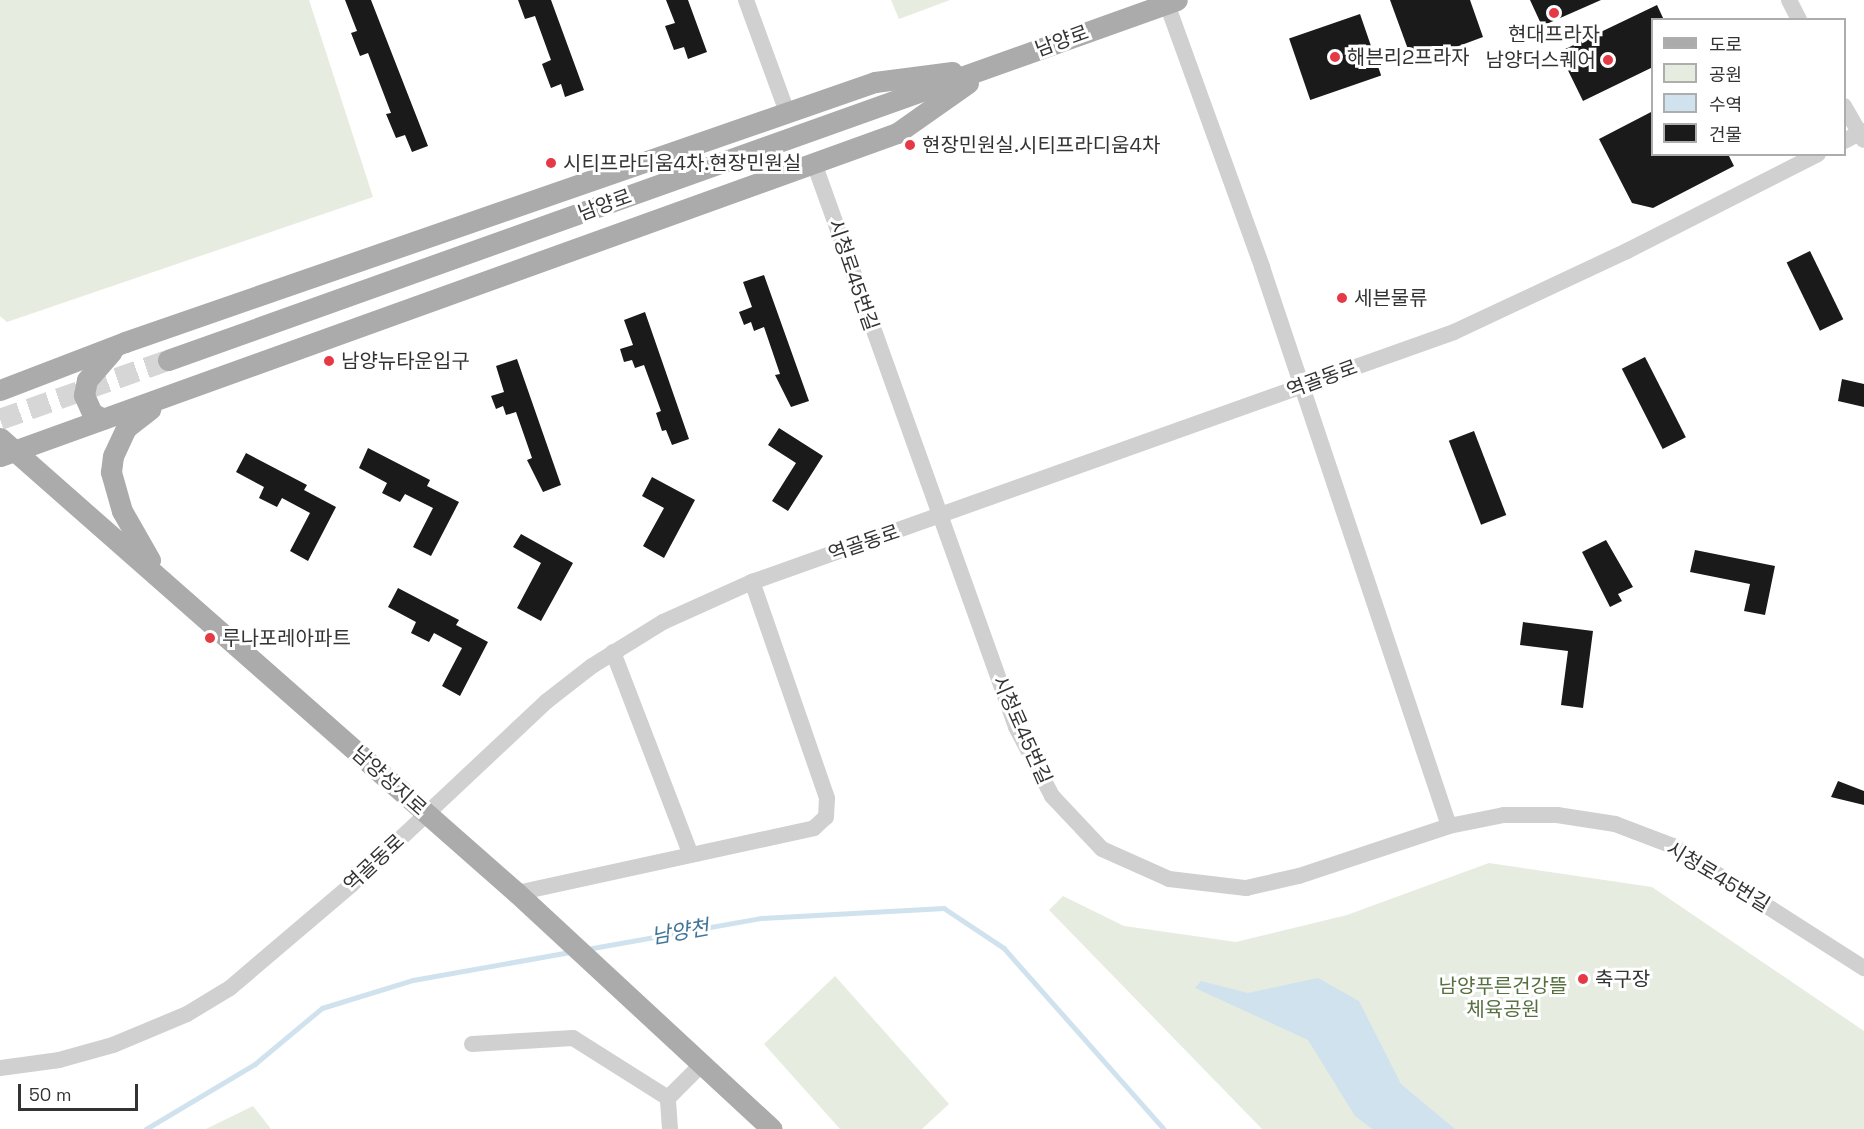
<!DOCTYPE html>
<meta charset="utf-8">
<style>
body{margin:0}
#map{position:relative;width:1864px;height:1129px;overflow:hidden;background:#fff;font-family:"Space Grotesk","Noto Sans KR",sans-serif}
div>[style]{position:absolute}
.green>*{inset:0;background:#e6ecdf}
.water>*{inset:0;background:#cfe2ee}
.stream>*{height:4.5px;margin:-2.25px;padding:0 2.25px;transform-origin:2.25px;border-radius:2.25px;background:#cfe2ee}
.building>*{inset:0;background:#1a1a1a;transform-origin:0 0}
.major-tunnel>*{height:21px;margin-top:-10.5px;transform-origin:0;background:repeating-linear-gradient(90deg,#d6d6d6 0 21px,transparent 0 31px)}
.minor>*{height:16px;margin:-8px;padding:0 8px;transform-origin:8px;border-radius:8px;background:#d0d0d0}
.major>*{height:21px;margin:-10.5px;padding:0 10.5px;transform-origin:10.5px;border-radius:10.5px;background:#ababab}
.dots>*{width:16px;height:16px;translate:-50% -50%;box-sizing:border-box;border:3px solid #fff;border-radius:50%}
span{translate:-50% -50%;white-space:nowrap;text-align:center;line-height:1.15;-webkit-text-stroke:6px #fff;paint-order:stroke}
.poi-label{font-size:20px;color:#333}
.left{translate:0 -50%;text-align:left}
.right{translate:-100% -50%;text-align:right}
.street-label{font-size:20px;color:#333}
.park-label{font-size:20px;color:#56703f}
.water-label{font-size:21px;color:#3f7597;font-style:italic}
.legend{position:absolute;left:1651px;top:18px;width:195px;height:138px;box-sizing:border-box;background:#fff;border:2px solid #adadad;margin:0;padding:8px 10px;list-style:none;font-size:18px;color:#333}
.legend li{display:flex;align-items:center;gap:12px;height:30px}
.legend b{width:30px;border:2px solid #adadad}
.scale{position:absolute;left:18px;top:1084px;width:120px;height:27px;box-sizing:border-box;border:3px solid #333;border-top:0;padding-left:8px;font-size:18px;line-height:21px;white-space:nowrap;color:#333;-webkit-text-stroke:4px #fff;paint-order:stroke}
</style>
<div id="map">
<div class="green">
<div style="clip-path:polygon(0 0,309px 0,373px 197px,7px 322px,0 316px)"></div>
<div style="clip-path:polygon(891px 0,950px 0,899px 19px)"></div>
<div style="clip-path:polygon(1489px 863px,1652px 887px,1864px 1031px,1864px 1129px,1262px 1129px,1049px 910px,1063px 896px,1124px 926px,1236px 942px,1347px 915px)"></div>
<div style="clip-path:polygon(835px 976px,949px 1104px,922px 1129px,840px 1129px,764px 1044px)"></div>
<div style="clip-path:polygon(253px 1106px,271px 1129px,206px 1129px)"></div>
</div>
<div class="water">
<div style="clip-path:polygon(1318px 978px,1359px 1001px,1401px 1084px,1455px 1129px,1372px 1129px,1355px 1116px,1308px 1040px,1195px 988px,1201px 981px,1248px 993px)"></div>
</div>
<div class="stream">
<div style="left:587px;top:949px;width:177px;rotate:-10.1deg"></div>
<div style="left:761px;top:918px;width:183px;rotate:-3.1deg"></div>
<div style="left:944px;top:908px;width:72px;rotate:33.7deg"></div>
<div style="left:1004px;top:948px;width:242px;rotate:48.5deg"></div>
<div style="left:146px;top:1129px;width:127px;rotate:-30.8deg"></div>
<div style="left:255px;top:1064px;width:87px;rotate:-39.9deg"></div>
<div style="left:322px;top:1008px;width:95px;rotate:-17.1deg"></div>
<div style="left:413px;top:980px;width:159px;rotate:-10.1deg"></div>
</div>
<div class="building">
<div style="clip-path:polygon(345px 0,371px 0,428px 146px,412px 152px,405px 135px,396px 138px,386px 114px,391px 113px,368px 53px,360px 56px,351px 33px,357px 31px)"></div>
<div style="clip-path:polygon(518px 0,551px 0,584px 90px,565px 97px,561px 84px,551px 88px,542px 64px,551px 60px,535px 16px,525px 19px)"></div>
<div style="clip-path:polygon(666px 0,688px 0,707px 52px,688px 59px,684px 47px,674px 50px,665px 26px,675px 23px)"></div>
<div style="clip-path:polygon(1390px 0,1470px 0,1483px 37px,1413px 63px)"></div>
<div style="clip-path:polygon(1530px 0,1601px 0,1542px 26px)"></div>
<div style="clip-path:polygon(1657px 5px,1664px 20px,1653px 20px,1653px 67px,1583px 101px,1559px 52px)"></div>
<div style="left:1360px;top:14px;width:65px;height:75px;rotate:71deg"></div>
<div style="clip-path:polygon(1653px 111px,1653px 154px,1728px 154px,1734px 166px,1653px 208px,1632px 203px,1599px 139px)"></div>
<div style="left:1810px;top:251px;width:76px;height:26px;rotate:64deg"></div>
<div style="clip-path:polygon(764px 275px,809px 401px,791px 407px,775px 375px,780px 374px,764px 327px,754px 331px,751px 322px,744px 325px,739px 312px,752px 307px,743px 282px)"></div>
<div style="clip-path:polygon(645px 312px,689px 439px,672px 445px,666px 430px,662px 431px,656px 413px,661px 411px,644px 365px,635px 368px,632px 360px,624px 362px,620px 349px,633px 345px,624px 320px)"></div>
<div style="left:1645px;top:357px;width:90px;height:26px;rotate:63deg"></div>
<div style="clip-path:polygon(517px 359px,561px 485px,543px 492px,527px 460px,532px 458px,516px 412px,506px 415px,503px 406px,496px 409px,491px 396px,504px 392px,496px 366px)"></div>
<div style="clip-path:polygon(1842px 379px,1864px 384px,1864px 407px,1838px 401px)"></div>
<div style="clip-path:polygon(779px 428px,823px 456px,788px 511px,772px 501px,796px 463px,768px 445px)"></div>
<div style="left:1474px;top:431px;width:90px;height:27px;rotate:69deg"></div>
<div style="clip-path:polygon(368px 448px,430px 480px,427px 486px,459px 502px,431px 556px,413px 547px,433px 508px,405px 494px,400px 502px,382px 493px,387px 483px,359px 468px)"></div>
<div style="clip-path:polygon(246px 453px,307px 485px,304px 490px,336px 507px,308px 561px,290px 551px,310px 513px,282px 498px,277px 507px,259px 498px,264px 487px,236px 472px)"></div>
<div style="clip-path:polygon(652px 477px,695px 500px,664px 558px,643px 546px,664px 508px,642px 496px)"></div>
<div style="clip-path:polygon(521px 534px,573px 563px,541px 621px,517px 608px,541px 563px,513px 547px)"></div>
<div style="clip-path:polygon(1606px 540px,1633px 587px,1618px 594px,1622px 601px,1610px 607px,1582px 552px)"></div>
<div style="clip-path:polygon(1695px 550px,1775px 566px,1765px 615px,1744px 611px,1750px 584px,1690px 572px)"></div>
<div style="clip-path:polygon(398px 588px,459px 620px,456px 625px,488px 642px,460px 696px,442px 686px,462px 648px,434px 633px,429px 642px,411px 633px,416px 622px,388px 607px)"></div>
<div style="clip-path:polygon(1523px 622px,1593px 631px,1583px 708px,1561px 705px,1568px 651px,1520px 645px)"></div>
<div style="clip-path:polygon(1838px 781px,1864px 791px,1864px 805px,1831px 797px)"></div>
</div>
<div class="major-tunnel">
<div style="left:0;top:419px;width:178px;rotate:-19.4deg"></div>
</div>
<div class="minor">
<div style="left:746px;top:0;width:119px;rotate:69.9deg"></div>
<div style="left:1789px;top:0;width:22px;rotate:63deg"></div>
<div style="left:1167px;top:4px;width:280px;rotate:70.1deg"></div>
<div style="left:1262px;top:267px;width:589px;rotate:71.5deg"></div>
<div style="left:1844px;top:106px;width:39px;rotate:60deg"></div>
<div style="left:1844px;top:141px;width:22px;rotate:-27deg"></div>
<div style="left:814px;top:163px;width:599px;rotate:70.29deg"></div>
<div style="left:1016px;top:727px;width:78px;rotate:62.4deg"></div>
<div style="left:1052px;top:796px;width:73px;rotate:46.7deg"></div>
<div style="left:1102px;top:849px;width:73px;rotate:24.1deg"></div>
<div style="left:1169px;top:879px;width:78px;rotate:6.7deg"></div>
<div style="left:1246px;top:888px;width:54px;rotate:-12.8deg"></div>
<div style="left:1299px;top:876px;width:158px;rotate:-18.4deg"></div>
<div style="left:1449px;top:826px;width:56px;rotate:-11.3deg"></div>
<div style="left:1504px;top:815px;width:53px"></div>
<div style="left:1557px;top:815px;width:59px;rotate:8.8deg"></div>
<div style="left:1615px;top:824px;width:62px;rotate:20.8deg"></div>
<div style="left:1673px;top:846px;width:227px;rotate:32.6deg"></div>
<div style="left:613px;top:652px;width:217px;rotate:69deg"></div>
<div style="left:517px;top:893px;width:304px;rotate:-12.3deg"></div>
<div style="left:814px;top:828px;width:16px;rotate:-43deg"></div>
<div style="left:826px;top:817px;width:19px;rotate:-87deg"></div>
<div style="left:827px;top:798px;width:229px;rotate:-109.1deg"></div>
<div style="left:472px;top:1044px;width:101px;rotate:-3.4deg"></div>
<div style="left:573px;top:1038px;width:112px;rotate:32.3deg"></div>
<div style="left:0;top:1068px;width:60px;rotate:-7.7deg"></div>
<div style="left:59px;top:1060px;width:56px;rotate:-15.5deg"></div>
<div style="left:113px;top:1045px;width:80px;rotate:-22.7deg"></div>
<div style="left:187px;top:1014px;width:50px;rotate:-31.2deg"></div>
<div style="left:230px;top:988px;width:160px;rotate:-40.4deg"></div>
<div style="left:352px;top:884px;width:267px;rotate:-43.2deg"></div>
<div style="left:547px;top:701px;width:57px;rotate:-37.9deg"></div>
<div style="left:592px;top:666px;width:84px;rotate:-31.8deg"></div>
<div style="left:663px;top:622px;width:98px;rotate:-24.2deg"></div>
<div style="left:752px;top:582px;width:745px;rotate:-19.6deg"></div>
<div style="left:1454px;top:332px;width:191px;rotate:-25.1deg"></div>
<div style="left:1627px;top:251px;width:214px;rotate:-26.9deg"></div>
<div style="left:670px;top:1129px;width:31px;rotate:-94deg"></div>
<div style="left:668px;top:1098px;width:49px;rotate:-45deg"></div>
</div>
<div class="major">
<div style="left:168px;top:360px;width:1071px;rotate:-19.64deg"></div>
<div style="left:0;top:390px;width:134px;rotate:-21deg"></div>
<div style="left:125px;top:342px;width:794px;rotate:-19.12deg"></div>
<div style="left:875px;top:82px;width:78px;rotate:-7.4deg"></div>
<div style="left:103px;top:419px;width:13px;rotate:-151deg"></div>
<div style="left:92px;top:413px;width:20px;rotate:-114deg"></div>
<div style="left:84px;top:395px;width:15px;rotate:-79deg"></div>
<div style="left:87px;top:380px;width:38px;rotate:-49deg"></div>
<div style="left:0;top:438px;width:689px;rotate:41.35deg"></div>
<div style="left:517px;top:893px;width:347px;rotate:42.8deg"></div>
<div style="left:0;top:456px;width:953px;rotate:-19.8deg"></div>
<div style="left:897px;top:133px;width:87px;rotate:-35.2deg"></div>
<div style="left:150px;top:560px;width:56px;rotate:-119.7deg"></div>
<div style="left:122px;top:511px;width:41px;rotate:-105.8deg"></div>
<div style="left:111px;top:472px;width:16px;rotate:-83deg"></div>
<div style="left:113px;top:456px;width:31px;rotate:-65deg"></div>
<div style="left:126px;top:428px;width:31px;rotate:-38deg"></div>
</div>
<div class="dots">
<div style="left:1554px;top:13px;background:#e63946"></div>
<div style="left:1335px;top:57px;background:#e63946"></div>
<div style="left:1608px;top:60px;background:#e63946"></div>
<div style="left:910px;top:145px;background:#e63946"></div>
<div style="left:551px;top:163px;background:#e63946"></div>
<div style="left:1342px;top:298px;background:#e63946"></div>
<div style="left:329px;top:361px;background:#e63946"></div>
<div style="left:210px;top:638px;background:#e63946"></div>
<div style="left:1583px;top:979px;background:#e63946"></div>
</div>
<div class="poi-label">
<span style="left:1554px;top:34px">현대프라자</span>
<span class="left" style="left:1347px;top:57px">해븐리2프라자</span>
<span class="right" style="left:1596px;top:60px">남양더스퀘어</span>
<span class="left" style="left:922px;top:145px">현장민원실.시티프라디움4차</span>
<span class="left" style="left:563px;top:163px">시티프라디움4차.현장민원실</span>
<span class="left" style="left:1354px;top:298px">세븐물류</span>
<span class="left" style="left:341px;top:361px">남양뉴타운입구</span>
<span class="left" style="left:222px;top:638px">루나포레아파트</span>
<span class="left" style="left:1595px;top:979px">축구장</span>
</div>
<div class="street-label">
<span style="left:1062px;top:41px;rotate:-20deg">남양로</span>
<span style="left:605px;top:205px;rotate:-20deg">남양로</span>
<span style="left:853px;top:275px;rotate:71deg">시청로45번길</span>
<span style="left:1322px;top:379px;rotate:-20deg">역골동로</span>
<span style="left:864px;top:543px;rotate:-19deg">역골동로</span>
<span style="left:1022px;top:730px;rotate:66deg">시청로45번길</span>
<span style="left:389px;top:781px;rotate:42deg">남양성지로</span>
<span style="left:374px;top:863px;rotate:-43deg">역골동로</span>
<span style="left:1718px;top:877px;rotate:31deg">시청로45번길</span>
</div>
<div class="park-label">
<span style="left:1503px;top:998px">남양푸른건강뜰<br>체육공원</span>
</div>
<div class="water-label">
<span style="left:680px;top:932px;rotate:-10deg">남양천</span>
</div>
<ul class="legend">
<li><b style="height:8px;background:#ababab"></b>도로</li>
<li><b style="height:16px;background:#e6ecdf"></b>공원</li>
<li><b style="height:16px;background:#cfe2ee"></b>수역</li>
<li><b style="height:16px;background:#1a1a1a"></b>건물</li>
</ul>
<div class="scale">50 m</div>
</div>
